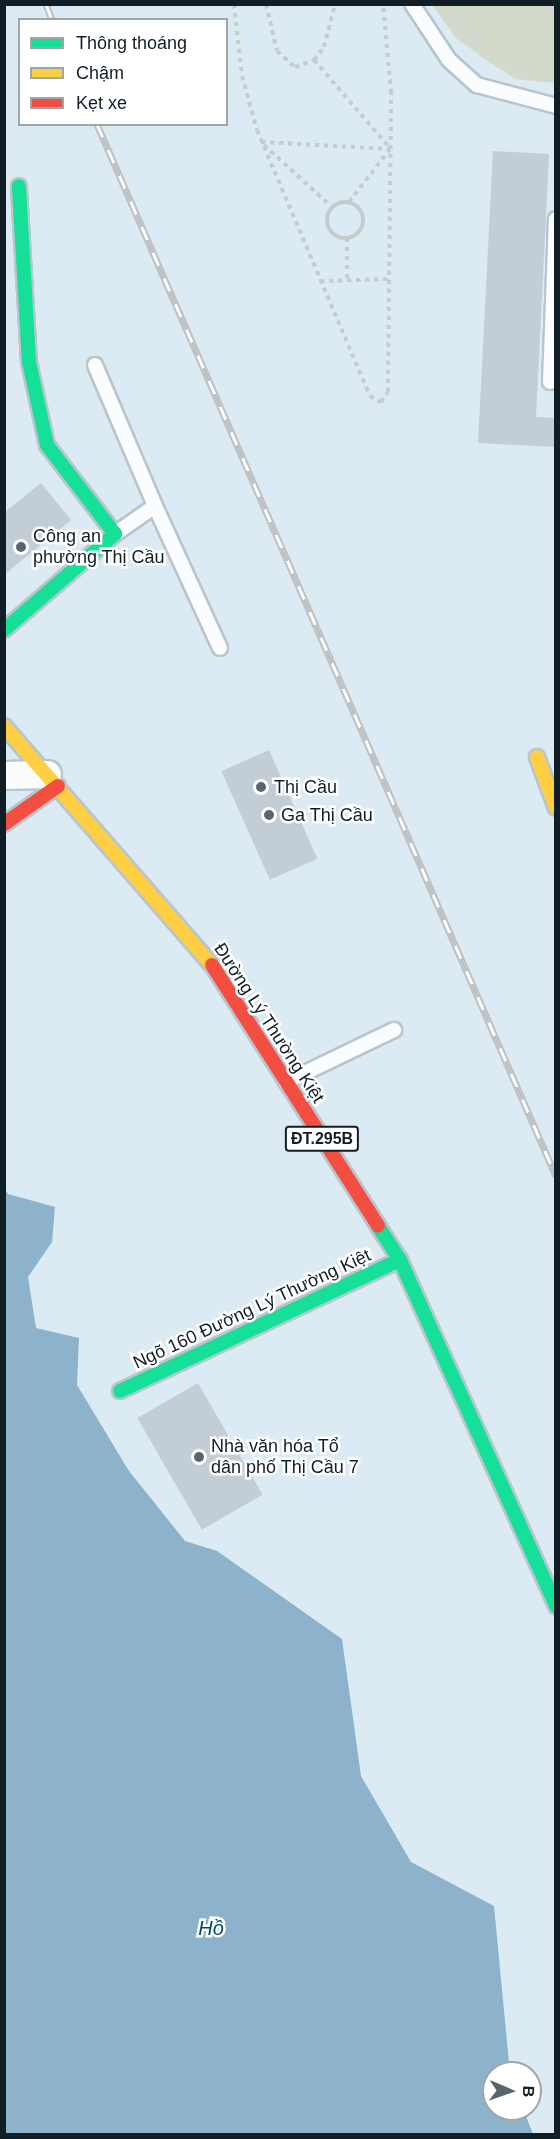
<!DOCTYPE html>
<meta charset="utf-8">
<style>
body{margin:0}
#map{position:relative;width:560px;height:2139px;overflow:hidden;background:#dceaf3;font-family:Arial,sans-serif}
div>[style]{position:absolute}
.green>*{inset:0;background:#d4dacb}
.water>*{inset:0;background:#8cb3cb}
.building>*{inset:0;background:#c2cdd5;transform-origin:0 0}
.path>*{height:4px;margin-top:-2px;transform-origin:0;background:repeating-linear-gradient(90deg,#c6cbce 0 4.5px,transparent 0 9px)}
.path>.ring{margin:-2px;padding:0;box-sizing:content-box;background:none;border:4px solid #c6cbce;border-radius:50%}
.roads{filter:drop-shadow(2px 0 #b9c5cc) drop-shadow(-2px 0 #b9c5cc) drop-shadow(0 2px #b9c5cc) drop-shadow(0 -2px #b9c5cc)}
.lane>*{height:14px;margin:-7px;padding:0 7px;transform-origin:7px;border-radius:7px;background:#fafcfd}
.street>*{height:27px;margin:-13.5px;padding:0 13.5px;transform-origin:13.5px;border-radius:13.5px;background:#fafcfd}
.fast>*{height:14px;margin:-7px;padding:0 7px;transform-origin:7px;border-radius:7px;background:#16e098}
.slow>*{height:14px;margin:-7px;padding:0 7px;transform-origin:7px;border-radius:7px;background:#ffcf43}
.jam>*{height:14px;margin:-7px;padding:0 7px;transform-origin:7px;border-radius:7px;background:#f24e42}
.rail>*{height:7px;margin-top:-3.5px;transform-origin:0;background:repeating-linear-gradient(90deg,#fff 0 14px,#bdc1c4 0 28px);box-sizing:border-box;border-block:2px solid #bdc1c4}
.dots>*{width:16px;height:16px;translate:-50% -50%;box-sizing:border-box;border:3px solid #fff;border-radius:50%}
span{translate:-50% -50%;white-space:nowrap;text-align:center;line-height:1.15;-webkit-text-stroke:5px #fff;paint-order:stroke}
.shield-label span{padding:2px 4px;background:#fff;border:2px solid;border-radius:4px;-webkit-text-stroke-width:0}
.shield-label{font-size:16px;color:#121e25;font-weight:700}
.poi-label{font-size:18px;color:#121e25}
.left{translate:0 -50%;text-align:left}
.street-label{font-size:18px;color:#121e25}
.water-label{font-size:20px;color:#004866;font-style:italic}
.frame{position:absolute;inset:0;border:6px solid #121e25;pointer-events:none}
.legend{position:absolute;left:18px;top:18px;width:210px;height:108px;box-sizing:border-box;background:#fff;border:2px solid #a0a5a8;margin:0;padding:8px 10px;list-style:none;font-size:18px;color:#121e25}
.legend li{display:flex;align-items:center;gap:12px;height:30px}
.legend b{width:30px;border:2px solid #a0a5a8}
.north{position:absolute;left:482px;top:2061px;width:60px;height:60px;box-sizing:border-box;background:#fff;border:2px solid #a0a5a8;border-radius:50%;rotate:92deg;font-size:16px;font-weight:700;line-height:24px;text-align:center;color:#121e25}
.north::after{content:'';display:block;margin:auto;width:21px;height:27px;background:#59656d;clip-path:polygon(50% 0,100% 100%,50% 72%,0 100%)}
</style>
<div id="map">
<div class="green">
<div style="clip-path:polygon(432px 5px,555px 5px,555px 83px,516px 79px,486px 60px,456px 38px)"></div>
</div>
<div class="water">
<div style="clip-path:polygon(4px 1188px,8px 1194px,55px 1207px,52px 1242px,28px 1277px,36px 1328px,79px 1338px,77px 1385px,129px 1471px,185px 1541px,217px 1551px,342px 1639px,361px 1776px,411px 1862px,494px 1906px,510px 2073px,494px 2073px,494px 2109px,523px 2109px,533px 2134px,5px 2134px)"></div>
</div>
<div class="building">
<div style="clip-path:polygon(493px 151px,549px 154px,536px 417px,555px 418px,555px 447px,478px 443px)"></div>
<div style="clip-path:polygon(41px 483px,71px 520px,4px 575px,4px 513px)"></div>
<div style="left:269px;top:750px;width:119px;height:52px;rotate:66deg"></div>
<div style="left:198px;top:1383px;width:129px;height:70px;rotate:60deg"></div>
</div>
<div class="path">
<div style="left:234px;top:4px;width:72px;rotate:83.7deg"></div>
<div style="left:242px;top:76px;width:56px;rotate:74.5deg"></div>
<div style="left:257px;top:130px;width:289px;rotate:67deg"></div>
<div style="left:370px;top:396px;width:13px;rotate:29deg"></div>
<div style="left:381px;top:402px;width:12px;rotate:-55deg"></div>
<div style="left:388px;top:392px;width:299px;rotate:-89.4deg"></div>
<div style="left:391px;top:93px;width:89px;rotate:-95.1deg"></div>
<div style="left:266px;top:4px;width:48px;rotate:76.8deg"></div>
<div style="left:277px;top:51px;width:24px;rotate:42deg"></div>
<div style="left:295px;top:67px;width:20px;rotate:-20deg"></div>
<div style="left:314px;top:60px;width:16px;rotate:-52deg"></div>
<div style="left:324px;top:47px;width:44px;rotate:-75.7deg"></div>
<div style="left:314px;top:60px;width:116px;rotate:49.2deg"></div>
<div style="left:261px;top:142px;width:129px;rotate:3.1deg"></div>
<div style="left:264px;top:145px;width:92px;rotate:42.4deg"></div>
<div class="ring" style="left:327px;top:202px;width:32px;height:32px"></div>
<div style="left:349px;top:202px;width:67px;rotate:-52.3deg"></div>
<div style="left:347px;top:238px;width:42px;rotate:90deg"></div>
<div style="left:320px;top:281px;width:69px;rotate:-1.7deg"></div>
</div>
<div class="roads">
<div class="lane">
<div style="left:412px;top:4px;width:67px;rotate:56.5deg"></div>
<div style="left:449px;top:60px;width:38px;rotate:42deg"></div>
<div style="left:477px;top:85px;width:82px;rotate:14.9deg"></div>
<div style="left:95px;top:365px;width:153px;rotate:66.9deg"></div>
<div style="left:155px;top:506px;width:49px;rotate:145deg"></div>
<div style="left:550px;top:382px;width:163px;rotate:-87.9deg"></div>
<div style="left:155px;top:506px;width:156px;rotate:65.4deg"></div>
<div style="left:286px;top:1082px;width:120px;rotate:-25.7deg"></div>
</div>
<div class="street">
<div style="left:4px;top:775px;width:43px;rotate:-1.3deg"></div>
</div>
<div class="fast">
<div style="left:4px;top:630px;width:147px;rotate:-40.9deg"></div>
<div style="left:115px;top:534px;width:112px;rotate:-127.4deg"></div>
<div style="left:47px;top:445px;width:85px;rotate:-102.2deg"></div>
<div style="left:29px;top:362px;width:176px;rotate:-93.3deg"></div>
<div style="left:378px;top:1226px;width:40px;rotate:57.1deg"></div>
<div style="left:400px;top:1260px;width:380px;rotate:65.7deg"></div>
<div style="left:120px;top:1391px;width:309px;rotate:-25.1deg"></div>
</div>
<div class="slow">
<div style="left:4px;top:726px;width:317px;rotate:49deg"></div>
<div style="left:537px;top:757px;width:54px;rotate:69.6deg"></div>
</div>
<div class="jam">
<div style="left:4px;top:824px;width:66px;rotate:-35.1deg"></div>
<div style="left:212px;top:965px;width:309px;rotate:57.5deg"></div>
</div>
</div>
<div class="rail">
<div style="left:46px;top:4px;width:17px;rotate:69deg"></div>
<div style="left:97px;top:124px;width:1148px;rotate:66.43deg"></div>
</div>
<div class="dots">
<div style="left:21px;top:547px;background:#59656d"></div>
<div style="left:261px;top:787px;background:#59656d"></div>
<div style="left:269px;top:815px;background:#59656d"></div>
<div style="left:199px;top:1457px;background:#59656d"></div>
</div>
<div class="shield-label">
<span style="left:322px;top:1139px">ĐT.295B</span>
</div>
<div class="poi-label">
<span class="left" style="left:33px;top:547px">Công an<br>phường Thị Cầu</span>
<span class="left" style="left:274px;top:787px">Thị Cầu</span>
<span class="left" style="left:281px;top:815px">Ga Thị Cầu</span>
<span class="left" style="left:211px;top:1457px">Nhà văn hóa Tổ<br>dân phố Thị Cầu 7</span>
</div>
<div class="street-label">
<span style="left:269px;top:1023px;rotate:57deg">Đường Lý Thường Kiệt</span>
<span style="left:252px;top:1309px;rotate:-25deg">Ngõ 160 Đường Lý Thường Kiệt</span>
</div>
<div class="water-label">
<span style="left:211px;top:1928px">Hồ</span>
</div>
<div class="frame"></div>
<ul class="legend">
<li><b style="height:8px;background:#16e098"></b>Thông thoáng</li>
<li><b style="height:8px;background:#ffcf43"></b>Chậm</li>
<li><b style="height:8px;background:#f24e42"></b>Kẹt xe</li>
</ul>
<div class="north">B</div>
</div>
